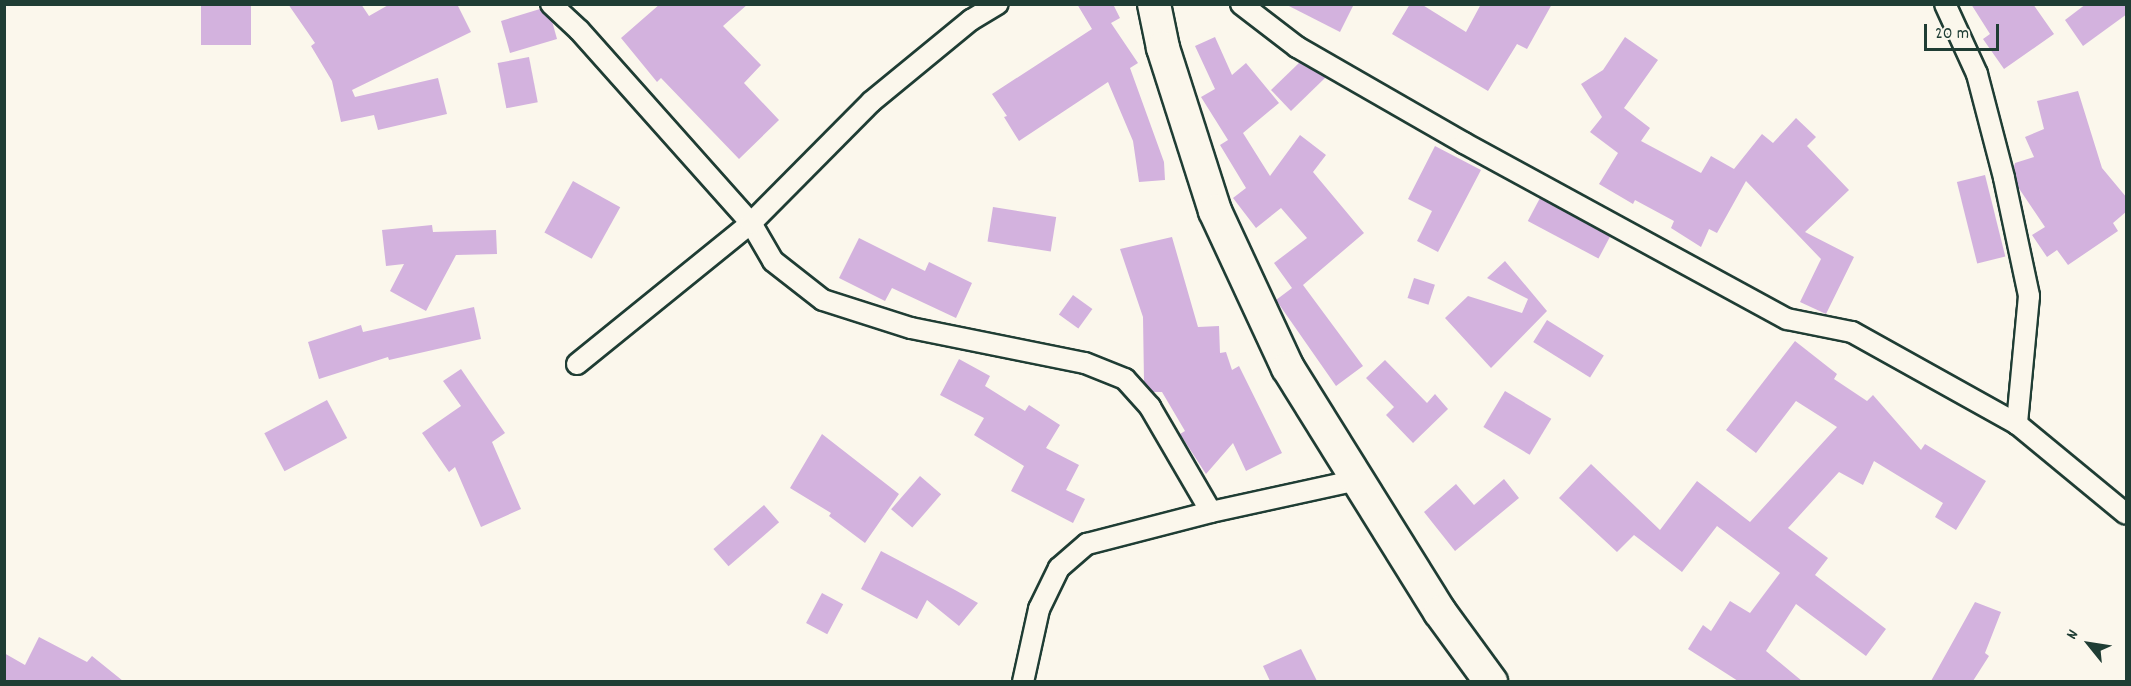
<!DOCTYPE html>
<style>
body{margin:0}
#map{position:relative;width:2131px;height:686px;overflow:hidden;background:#fbf7ec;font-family:Dekko,sans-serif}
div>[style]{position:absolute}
.building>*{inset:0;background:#d3b2de;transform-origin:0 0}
.roads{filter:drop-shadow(2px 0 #1f3d34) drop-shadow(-2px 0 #1f3d34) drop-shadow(0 2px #1f3d34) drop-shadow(0 -2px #1f3d34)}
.minor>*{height:20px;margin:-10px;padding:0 10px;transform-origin:10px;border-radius:10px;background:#fbf7ec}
.primary>*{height:32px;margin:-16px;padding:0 16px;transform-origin:16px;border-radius:16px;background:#fbf7ec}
span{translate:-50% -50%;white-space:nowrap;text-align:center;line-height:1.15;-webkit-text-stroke:4.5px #fbf7ec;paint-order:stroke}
.frame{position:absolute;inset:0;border:6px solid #1f3d34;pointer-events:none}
.north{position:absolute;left:2059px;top:614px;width:60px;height:60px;-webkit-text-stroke:4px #fbf7ec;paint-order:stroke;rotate:300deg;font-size:16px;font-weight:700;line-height:24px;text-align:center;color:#1f3d34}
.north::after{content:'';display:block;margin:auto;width:21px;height:27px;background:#1f3d34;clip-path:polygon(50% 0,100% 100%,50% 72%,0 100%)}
.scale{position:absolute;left:1924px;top:24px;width:75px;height:27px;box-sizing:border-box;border:3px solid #1f3d34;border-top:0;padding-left:8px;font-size:18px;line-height:21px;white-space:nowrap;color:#1f3d34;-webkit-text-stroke:4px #fbf7ec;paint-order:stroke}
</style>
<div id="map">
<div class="building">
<div style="left:201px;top:4px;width:50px;height:41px"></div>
<div style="clip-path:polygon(288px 4px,361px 4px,369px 16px,390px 4px,457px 4px,471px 32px,352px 90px,355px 97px,438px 78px,447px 114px,378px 130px,374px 115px,341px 122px,332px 81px,311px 46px,315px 43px)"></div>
<div style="clip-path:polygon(660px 4px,748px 4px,723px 26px,761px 65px,744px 83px,779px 120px,739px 159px,661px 78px,657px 82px,621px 38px)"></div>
<div style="clip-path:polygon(1077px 4px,1113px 4px,1120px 18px,1111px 23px,1138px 63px,1130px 68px,1164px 162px,1165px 180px,1139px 182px,1133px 141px,1108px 82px,1019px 141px,1004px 117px,1007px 116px,992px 94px,1092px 29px)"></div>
<div style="clip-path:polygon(1285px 4px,1354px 4px,1340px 32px)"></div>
<div style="clip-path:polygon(1410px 4px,1421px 4px,1466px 32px,1481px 4px,1552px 4px,1527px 49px,1517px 44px,1488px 91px,1392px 34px)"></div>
<div style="clip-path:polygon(1971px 4px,2033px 4px,2054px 34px,2004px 69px,1983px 39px,1990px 34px)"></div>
<div style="clip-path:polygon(2086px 4px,2127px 4px,2127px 14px,2083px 46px,2065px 20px)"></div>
<div style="clip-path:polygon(540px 9px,552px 21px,557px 39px,510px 53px,501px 21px)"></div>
<div style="clip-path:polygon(1215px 37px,1232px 75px,1246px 63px,1279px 103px,1243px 133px,1270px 176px,1300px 135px,1326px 155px,1313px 172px,1364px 233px,1303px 285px,1363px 366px,1336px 386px,1276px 300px,1292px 288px,1274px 263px,1307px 238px,1281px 208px,1256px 228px,1233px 198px,1246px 188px,1220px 145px,1228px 140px,1201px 97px,1215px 89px,1195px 46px)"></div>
<div style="clip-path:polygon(1625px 37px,1658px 60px,1624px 108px,1650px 128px,1641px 141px,1701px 173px,1711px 156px,1734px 169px,1762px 134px,1773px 143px,1796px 118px,1816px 137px,1807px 146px,1849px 190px,1805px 232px,1854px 257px,1826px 314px,1800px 302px,1821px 259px,1746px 181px,1717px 233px,1709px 229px,1701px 247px,1671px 228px,1674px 221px,1635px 200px,1633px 204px,1599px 184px,1618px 153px,1590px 132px,1602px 117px,1581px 84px,1603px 70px)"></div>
<div style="left:529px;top:57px;width:46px;height:32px;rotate:79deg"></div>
<div style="clip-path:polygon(1300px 62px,1326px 77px,1291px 111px,1271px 90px)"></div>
<div style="clip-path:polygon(2078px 91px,2102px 168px,2127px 198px,2127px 211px,2113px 223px,2118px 231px,2068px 265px,2057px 250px,2047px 257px,2032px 235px,2045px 227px,2018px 187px,2014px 167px,2015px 163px,2034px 157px,2025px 137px,2044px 129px,2037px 101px)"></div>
<div style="clip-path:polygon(1435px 146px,1481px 170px,1438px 252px,1417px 241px,1432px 211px,1408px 199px)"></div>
<div style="left:1985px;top:175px;width:84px;height:29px;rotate:76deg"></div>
<div style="left:573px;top:181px;width:54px;height:59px;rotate:29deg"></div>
<div style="left:1540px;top:198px;width:80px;height:26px;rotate:28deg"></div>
<div style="left:993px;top:207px;width:64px;height:35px;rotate:9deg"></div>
<div style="clip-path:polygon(432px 225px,433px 232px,496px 230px,497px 254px,456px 255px,426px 311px,390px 291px,404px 264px,386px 266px,382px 230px)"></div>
<div style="clip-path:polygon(1172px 237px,1198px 327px,1219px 326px,1220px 353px,1226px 352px,1232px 370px,1239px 366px,1282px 453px,1246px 471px,1233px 443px,1206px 474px,1180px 434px,1185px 431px,1162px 392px,1153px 392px,1144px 382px,1143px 317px,1120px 249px)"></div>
<div style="clip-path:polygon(859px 238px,925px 271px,929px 262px,972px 283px,956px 318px,892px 288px,885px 301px,839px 278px)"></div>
<div style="clip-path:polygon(1505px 261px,1547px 311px,1491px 368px,1445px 318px,1468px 296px,1522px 313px,1528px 299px,1487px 278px)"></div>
<div style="left:1414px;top:278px;width:22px;height:21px;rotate:18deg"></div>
<div style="left:1073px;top:295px;width:24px;height:24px;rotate:36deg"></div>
<div style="clip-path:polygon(474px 307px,481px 339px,389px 360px,388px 357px,319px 379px,308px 342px,361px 325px,363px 332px)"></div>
<div style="left:1547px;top:320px;width:67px;height:26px;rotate:32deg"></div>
<div style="clip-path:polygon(1795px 341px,1837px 374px,1834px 379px,1867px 401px,1873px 395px,1921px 450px,1925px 444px,1986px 481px,1956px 530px,1935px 517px,1943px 503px,1874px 461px,1863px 485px,1839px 472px,1788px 528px,1828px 558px,1815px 575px,1886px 629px,1866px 656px,1796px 604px,1766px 651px,1802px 681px,1738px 681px,1688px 649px,1703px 625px,1711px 631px,1730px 601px,1750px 613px,1780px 573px,1717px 526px,1682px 572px,1634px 535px,1617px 552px,1559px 498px,1591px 464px,1660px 530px,1697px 481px,1750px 522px,1837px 427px,1796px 401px,1756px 453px,1726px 430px)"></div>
<div style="clip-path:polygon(959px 359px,990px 376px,985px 386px,1025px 411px,1029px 405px,1060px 425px,1046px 448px,1079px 465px,1066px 490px,1085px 499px,1073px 523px,1011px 491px,1024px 466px,974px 435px,984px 418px,940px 395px)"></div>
<div style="clip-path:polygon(1385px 360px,1427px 403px,1435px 394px,1448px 409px,1413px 443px,1386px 415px,1394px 407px,1366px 378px)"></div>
<div style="clip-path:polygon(461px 369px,505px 433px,492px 442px,521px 509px,481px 527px,455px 467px,449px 472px,422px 433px,461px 406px,443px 381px)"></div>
<div style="left:1505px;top:391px;width:54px;height:42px;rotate:31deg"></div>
<div style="left:327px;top:400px;width:43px;height:71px;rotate:62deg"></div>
<div style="clip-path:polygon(822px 434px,899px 494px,865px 543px,829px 516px,831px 513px,790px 488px)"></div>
<div style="left:920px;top:476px;width:28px;height:44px;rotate:41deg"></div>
<div style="clip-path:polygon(1504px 479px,1519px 498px,1455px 551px,1424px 512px,1456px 484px,1474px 505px)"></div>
<div style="left:764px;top:505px;width:23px;height:67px;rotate:49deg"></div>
<div style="clip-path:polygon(881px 551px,955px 590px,978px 603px,959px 626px,927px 600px,917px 619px,861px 589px)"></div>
<div style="left:822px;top:593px;width:24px;height:34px;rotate:28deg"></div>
<div style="clip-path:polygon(1975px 602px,2001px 612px,1985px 653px,1989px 656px,1973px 681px,1931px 681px)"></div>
<div style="clip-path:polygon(39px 637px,87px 662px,92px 656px,123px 681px,4px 681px,4px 653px,25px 665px)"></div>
<div style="clip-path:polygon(1301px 649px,1317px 681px,1270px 681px,1263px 666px)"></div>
</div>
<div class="roads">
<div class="minor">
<div style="left:551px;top:4px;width:38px;rotate:43deg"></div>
<div style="left:579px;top:30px;width:259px;rotate:48.3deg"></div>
<div style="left:751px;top:223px;width:44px;rotate:59.9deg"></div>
<div style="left:773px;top:261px;width:63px;rotate:38deg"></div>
<div style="left:823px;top:300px;width:92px;rotate:17.7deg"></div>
<div style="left:911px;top:328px;width:177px;rotate:11.4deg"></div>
<div style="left:1085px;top:363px;width:43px;rotate:21.8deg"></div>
<div style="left:1125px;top:379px;width:38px;rotate:48deg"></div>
<div style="left:1150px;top:407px;width:121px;rotate:59.8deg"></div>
<div style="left:1241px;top:4px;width:71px;rotate:37.5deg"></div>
<div style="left:1297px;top:47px;width:193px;rotate:29.9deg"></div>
<div style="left:1464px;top:143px;width:368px;rotate:28.6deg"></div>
<div style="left:1787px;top:319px;width:66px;rotate:11.3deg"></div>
<div style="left:1852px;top:332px;width:189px;rotate:29.1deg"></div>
<div style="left:2017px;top:424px;width:141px;rotate:39.5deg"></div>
<div style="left:1945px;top:4px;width:77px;rotate:65.4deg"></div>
<div style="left:1977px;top:74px;width:107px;rotate:75.4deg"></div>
<div style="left:2004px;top:178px;width:121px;rotate:78deg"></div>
<div style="left:2029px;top:296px;width:129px;rotate:95.4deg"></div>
<div style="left:577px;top:364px;width:224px;rotate:-39deg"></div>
<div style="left:751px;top:223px;width:170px;rotate:-45.2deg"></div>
<div style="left:871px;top:102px;width:129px;rotate:-39.4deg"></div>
<div style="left:971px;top:20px;width:31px;rotate:-31deg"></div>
<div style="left:1023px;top:682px;width:75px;rotate:-77.6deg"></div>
<div style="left:1039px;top:609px;width:46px;rotate:-64deg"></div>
<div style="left:1059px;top:568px;width:37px;rotate:-41deg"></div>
<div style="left:1087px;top:544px;width:128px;rotate:-14.5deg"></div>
<div style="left:1211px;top:512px;width:150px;rotate:-12.3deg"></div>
</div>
<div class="primary">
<div style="left:1154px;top:4px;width:45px;rotate:78.4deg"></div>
<div style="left:1163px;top:48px;width:171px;rotate:72.3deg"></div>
<div style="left:1215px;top:211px;width:173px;rotate:65.1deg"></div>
<div style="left:1288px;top:368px;width:287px;rotate:58.1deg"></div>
<div style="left:1440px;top:612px;width:87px;rotate:53.9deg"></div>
</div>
</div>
<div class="frame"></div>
<div class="north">N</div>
<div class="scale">20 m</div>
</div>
